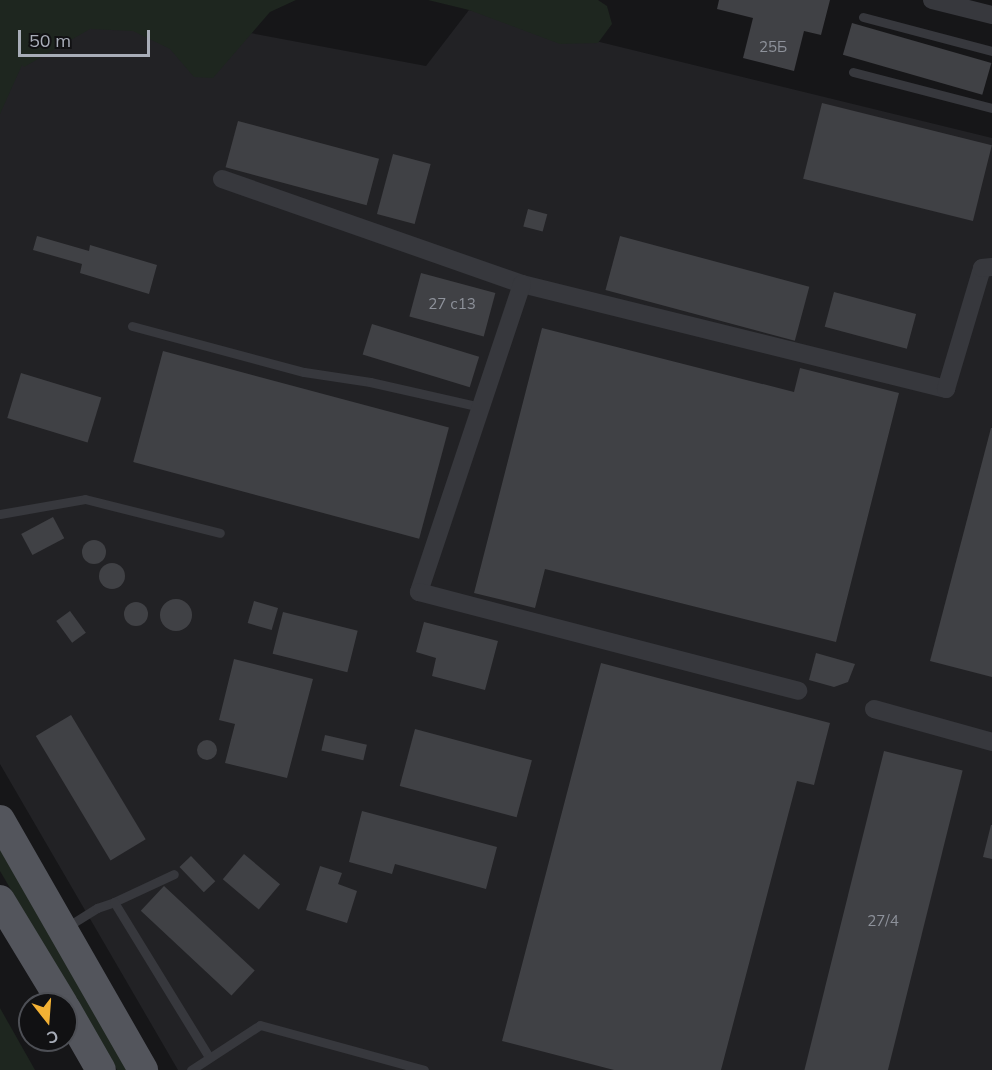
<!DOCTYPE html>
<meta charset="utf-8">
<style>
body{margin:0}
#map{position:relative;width:992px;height:1070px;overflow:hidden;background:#161618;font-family:Mulish,sans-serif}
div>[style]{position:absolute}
.built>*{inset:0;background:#222225}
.green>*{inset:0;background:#1e261f}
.building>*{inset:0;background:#404145;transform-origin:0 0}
.round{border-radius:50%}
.lane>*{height:9px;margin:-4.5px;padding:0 4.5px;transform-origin:4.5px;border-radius:4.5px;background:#37383d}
.street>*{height:18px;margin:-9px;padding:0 9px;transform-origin:9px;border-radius:9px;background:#37383d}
.primary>*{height:30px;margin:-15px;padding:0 15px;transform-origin:15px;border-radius:15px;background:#53555c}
span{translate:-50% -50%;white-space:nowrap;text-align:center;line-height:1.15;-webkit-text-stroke:5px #111113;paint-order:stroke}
.number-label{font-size:15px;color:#8e929b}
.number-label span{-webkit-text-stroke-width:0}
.north{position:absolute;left:18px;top:992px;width:60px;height:60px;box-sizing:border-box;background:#111113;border:2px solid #4d4f55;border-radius:50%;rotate:163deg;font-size:16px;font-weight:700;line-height:24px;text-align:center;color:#a8adb8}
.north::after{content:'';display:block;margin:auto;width:21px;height:27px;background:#f2b134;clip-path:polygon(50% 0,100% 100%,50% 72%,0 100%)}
.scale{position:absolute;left:18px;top:30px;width:132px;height:27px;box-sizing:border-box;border:3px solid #a8adb8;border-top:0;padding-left:8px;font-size:18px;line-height:21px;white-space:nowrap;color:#a8adb8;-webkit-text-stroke:4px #111113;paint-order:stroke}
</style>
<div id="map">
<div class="built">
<div style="clip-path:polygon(0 0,75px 0,426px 66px,469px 10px,992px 138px,992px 1070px,178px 1070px,0 764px)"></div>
</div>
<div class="green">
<div style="clip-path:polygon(0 0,296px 0,270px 12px,213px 78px,194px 77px,170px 49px,133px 31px,90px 29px,24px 67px,22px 65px,0 114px)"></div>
<div style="clip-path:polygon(428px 0,598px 0,607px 6px,612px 24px,598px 43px,560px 44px,469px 10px)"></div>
<div style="clip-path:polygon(0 849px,129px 1070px,117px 1070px,0 871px)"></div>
<div style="clip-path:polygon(0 1008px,35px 1070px,0 1070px)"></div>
</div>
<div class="building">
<div style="clip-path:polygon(719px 0,830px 0,821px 35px,804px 31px,794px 71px,743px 58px,753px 18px,717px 9px)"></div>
<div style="left:852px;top:23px;width:145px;height:33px;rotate:16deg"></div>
<div style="left:822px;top:103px;width:175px;height:78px;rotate:14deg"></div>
<div style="left:238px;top:121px;width:146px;height:48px;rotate:15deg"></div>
<div style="left:393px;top:154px;width:39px;height:62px;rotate:15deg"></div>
<div style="left:528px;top:209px;width:20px;height:18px;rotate:15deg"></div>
<div style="clip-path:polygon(37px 236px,89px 251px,90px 245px,157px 265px,149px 294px,80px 273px,82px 264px,33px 250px)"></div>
<div style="left:620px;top:236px;width:196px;height:56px;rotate:15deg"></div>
<div style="left:421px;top:273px;width:77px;height:45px;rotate:15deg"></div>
<div style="left:834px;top:292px;width:85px;height:36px;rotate:15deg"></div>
<div style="left:372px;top:324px;width:112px;height:32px;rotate:17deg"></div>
<div style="clip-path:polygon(542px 328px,794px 392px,800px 368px,899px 393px,836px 642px,545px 569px,535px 608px,474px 593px)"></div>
<div style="left:163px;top:351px;width:296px;height:115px;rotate:15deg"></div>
<div style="left:21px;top:373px;width:84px;height:47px;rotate:17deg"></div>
<div style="clip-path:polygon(991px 428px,992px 428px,992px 677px,930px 661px)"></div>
<div style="left:53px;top:517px;width:24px;height:36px;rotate:62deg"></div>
<div class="round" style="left:82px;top:540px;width:24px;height:24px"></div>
<div class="round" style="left:99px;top:563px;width:26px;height:26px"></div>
<div class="round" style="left:160px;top:599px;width:32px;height:32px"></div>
<div style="left:254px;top:601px;width:25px;height:23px;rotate:16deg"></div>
<div class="round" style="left:124px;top:602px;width:24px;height:24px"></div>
<div style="left:70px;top:611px;width:27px;height:17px;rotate:54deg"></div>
<div style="left:283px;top:612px;width:77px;height:43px;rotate:14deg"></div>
<div style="clip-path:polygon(424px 622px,498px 641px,485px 690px,432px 676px,436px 658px,416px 652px)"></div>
<div style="clip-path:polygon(816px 653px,855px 664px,848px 682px,834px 687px,809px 680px)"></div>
<div style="clip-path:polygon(234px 659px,313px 679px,287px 778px,225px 763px,235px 724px,219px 720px)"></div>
<div style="clip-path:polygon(601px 663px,830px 723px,814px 785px,797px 781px,721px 1070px,614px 1070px,502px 1041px)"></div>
<div style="left:71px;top:715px;width:145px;height:41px;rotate:59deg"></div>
<div style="left:415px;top:729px;width:121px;height:59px;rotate:15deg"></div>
<div style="left:325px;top:735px;width:43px;height:16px;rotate:13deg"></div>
<div class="round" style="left:197px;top:740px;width:20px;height:20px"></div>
<div style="left:884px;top:751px;width:81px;height:329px;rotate:14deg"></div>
<div style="clip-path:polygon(362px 811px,497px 847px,486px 889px,395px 864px,392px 874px,349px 862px)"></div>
<div style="clip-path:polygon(991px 825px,992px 825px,992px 859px,983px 857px)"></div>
<div style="left:244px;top:854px;width:47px;height:33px;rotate:40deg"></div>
<div style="left:191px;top:856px;width:35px;height:16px;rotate:46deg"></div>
<div style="clip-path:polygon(320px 866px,342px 873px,338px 884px,357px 891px,347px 923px,306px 910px)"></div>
<div style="left:164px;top:886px;width:124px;height:34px;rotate:43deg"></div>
</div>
<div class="lane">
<div style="left:863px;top:17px;width:133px;rotate:14.8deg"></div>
<div style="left:853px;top:72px;width:144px;rotate:14.5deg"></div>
<div style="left:132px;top:326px;width:178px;rotate:15deg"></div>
<div style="left:304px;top:372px;width:67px;rotate:8.6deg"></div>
<div style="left:370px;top:382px;width:114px;rotate:12.7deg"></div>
<div style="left:0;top:514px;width:86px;rotate:-10deg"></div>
<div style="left:85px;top:499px;width:139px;rotate:14.1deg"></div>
<div style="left:114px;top:902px;width:66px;rotate:-25deg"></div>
<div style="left:65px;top:928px;width:38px;rotate:-32deg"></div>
<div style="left:97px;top:908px;width:18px;rotate:-19deg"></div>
<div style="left:114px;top:902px;width:182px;rotate:58.5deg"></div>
<div style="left:191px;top:1070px;width:82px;rotate:-33.1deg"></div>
<div style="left:260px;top:1025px;width:170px;rotate:15.3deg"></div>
</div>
<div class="street">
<div style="left:932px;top:0;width:62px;rotate:14deg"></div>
<div style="left:222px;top:179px;width:318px;rotate:19.3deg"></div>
<div style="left:522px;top:284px;width:437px;rotate:13.9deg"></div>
<div style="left:946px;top:389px;width:126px;rotate:-73.4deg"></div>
<div style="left:982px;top:268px;width:10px;rotate:-6deg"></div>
<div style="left:522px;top:284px;width:325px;rotate:108.5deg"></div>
<div style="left:419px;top:592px;width:392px;rotate:14.6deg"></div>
<div style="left:874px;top:709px;width:123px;rotate:15.6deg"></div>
</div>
<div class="primary">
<div style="left:0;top:820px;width:288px;rotate:60.2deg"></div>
<div style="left:0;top:900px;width:122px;rotate:58.8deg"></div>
<div style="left:66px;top:1009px;width:70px;rotate:60.2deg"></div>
</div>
<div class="number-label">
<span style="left:773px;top:47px">25Б</span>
<span style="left:452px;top:304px">27 с13</span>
<span style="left:883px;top:921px">27/4</span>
</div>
<div class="north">С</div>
<div class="scale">50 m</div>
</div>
